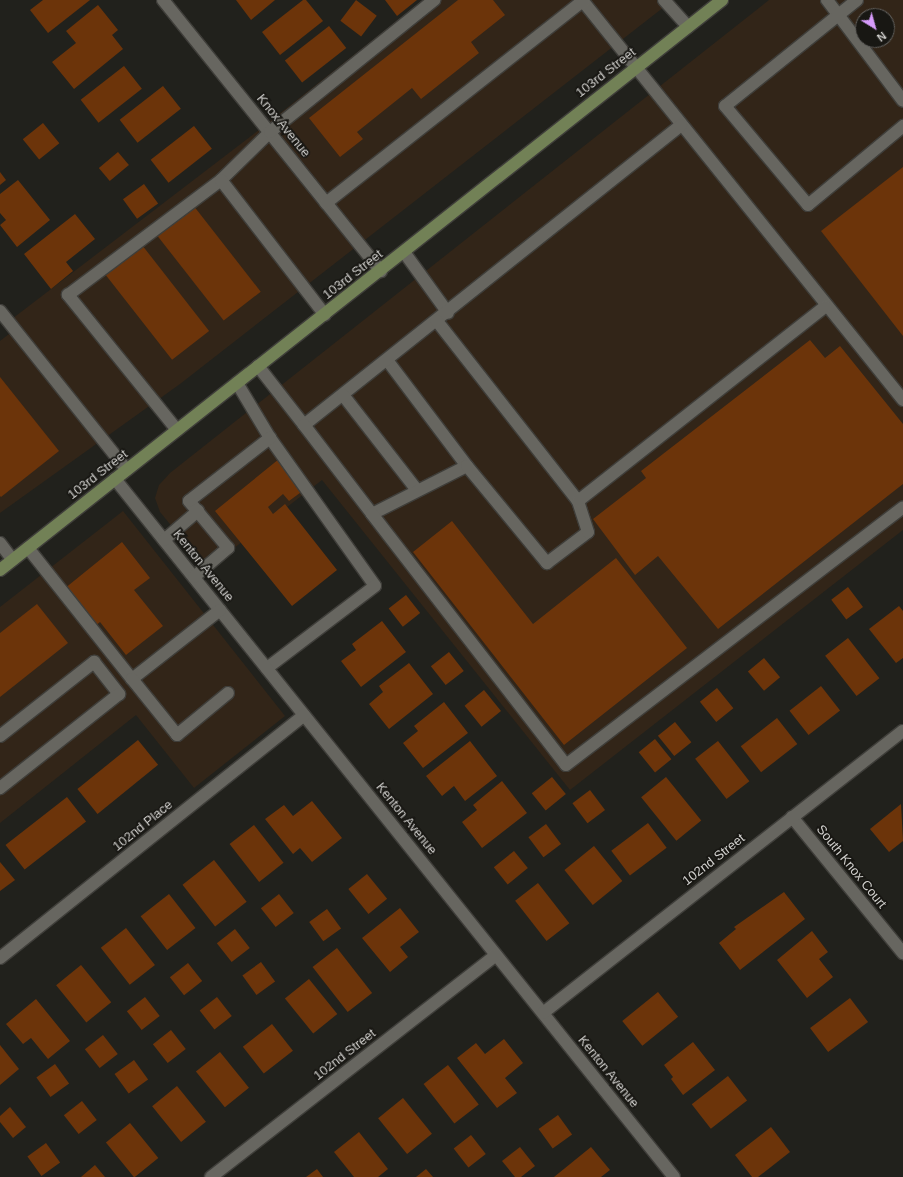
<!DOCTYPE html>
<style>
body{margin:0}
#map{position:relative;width:903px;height:1177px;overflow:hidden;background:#21211c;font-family:Arial,sans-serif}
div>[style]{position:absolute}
.commercial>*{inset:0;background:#322518}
.building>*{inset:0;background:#6c340a;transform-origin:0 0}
.roads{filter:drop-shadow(1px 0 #3f3e3a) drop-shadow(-1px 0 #3f3e3a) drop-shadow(0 1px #3f3e3a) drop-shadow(0 -1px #3f3e3a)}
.minor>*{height:12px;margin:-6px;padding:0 6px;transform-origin:6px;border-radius:6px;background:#676660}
.major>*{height:12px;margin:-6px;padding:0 6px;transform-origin:6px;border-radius:6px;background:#728156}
span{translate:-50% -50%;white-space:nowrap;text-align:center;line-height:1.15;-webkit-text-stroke:3.5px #181713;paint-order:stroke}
.street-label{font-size:13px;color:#d2d1ce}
.north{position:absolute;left:855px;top:8px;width:40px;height:40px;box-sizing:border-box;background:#181713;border:1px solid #62615e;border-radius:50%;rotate:143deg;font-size:11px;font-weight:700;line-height:16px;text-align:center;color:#d2d1ce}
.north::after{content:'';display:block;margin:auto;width:14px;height:18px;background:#d69bfa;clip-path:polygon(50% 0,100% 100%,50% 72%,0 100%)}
</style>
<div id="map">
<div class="commercial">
<div style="clip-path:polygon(423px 0,673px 0,180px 384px,0 513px,0 341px,14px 330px,8px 322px,264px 126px)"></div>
<div style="clip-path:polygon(evenodd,769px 0,903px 0,903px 530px,570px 790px,322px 480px,207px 569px,160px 512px,155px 498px,159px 485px,170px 473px,769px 0,863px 16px,887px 16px,887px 40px,863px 40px,863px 16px)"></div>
<div style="clip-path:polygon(123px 511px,285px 716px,194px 788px,136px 715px,0 823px,0 607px)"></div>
</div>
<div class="building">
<div style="clip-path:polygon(43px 0,90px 0,48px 33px,30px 10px)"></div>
<div style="clip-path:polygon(236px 0,275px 0,251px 20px)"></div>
<div style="clip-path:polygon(303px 0,306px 0,323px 21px,280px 55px,262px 32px)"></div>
<div style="left:356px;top:0;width:26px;height:26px;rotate:37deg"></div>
<div style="clip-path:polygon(385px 0,417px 0,397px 16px)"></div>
<div style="clip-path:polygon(458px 0,493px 0,505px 15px,471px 42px,479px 53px,421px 99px,412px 88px,357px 132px,363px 139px,340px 157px,309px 118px)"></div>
<div style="clip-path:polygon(98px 5px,118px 30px,112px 35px,123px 49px,74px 89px,52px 62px,76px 43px,66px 31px)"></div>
<div style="left:329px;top:26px;width:28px;height:56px;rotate:52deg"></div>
<div style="left:124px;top:66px;width:29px;height:55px;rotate:52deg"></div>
<div style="left:163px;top:86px;width:29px;height:55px;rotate:52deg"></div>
<div style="left:43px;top:123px;width:26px;height:26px;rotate:51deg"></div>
<div style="left:194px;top:126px;width:29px;height:55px;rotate:52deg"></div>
<div style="left:118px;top:152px;width:17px;height:25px;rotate:50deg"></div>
<div style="clip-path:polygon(903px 167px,903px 336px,821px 231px)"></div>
<div style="clip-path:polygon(0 172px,6px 180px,0 185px)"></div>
<div style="clip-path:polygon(18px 180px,50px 220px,17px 247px,0 225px,6px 220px,0 213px,0 194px)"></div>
<div style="left:144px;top:184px;width:24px;height:26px;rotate:54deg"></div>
<div style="left:193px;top:205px;width:110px;height:47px;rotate:52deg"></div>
<div style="clip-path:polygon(75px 214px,95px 239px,66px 262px,73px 271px,51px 289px,24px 254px)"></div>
<div style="left:142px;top:245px;width:109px;height:47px;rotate:52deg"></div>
<div style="clip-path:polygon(810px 340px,825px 358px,840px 346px,903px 424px,903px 484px,718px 629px,658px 556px,635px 575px,593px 519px,646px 478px,641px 471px)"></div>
<div style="clip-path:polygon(0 377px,59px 451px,1px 497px,0 496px)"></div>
<div style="clip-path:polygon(279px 459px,304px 490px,289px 501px,283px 494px,268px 507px,273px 514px,285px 504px,337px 570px,292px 606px,215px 511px)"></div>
<div style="clip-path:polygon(452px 521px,533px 624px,616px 558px,687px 648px,564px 745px,413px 552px)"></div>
<div style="clip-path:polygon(122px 542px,150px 578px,134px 590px,163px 626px,126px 655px,100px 622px,94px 627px,64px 589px)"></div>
<div style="left:848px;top:587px;width:25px;height:21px;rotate:53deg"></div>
<div style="left:406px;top:595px;width:23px;height:22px;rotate:52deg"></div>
<div style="clip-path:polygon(37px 604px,68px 643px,0 697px,0 633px)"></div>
<div style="clip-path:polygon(899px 606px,903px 611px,903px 658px,896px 663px,869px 629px)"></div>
<div style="clip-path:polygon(382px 621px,406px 652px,361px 687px,341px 661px,356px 650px,352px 644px)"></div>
<div style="left:848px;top:638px;width:51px;height:29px;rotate:52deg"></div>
<div style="left:449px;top:652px;width:24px;height:23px;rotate:52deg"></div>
<div style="left:764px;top:658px;width:25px;height:21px;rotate:50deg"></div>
<div style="clip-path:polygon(409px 663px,433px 694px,389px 729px,369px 704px,383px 692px,379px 686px)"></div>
<div style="left:821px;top:686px;width:31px;height:40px;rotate:52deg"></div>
<div style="left:717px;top:688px;width:26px;height:22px;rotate:51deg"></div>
<div style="left:484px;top:690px;width:27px;height:25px;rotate:51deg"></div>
<div style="clip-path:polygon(444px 702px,468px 733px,423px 768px,403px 743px,418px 731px,414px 726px)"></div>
<div style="left:777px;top:718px;width:33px;height:46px;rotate:52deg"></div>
<div style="left:675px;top:722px;width:26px;height:22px;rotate:51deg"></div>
<div style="left:655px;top:739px;width:26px;height:21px;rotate:51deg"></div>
<div style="left:138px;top:740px;width:32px;height:78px;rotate:51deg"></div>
<div style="clip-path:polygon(470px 741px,497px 776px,465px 801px,454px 786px,442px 796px,426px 776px)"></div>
<div style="left:718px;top:741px;width:51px;height:29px;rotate:52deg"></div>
<div style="left:552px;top:777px;width:22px;height:26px;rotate:51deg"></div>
<div style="left:666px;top:777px;width:56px;height:32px;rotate:51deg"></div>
<div style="clip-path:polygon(502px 781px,527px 813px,482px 848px,462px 822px,477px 810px,473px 805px)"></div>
<div style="left:590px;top:790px;width:25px;height:22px;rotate:53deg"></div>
<div style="left:67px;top:797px;width:31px;height:78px;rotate:52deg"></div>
<div style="clip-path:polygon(312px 801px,342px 838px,312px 862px,300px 848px,293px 854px,265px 819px,284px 805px,293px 816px)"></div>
<div style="clip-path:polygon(901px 804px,903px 841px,889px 852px,870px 829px)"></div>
<div style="left:648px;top:823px;width:31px;height:46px;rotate:53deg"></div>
<div style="left:546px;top:824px;width:25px;height:22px;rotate:53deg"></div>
<div style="left:254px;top:825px;width:48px;height:31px;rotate:52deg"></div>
<div style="left:594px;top:846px;width:45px;height:38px;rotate:51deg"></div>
<div style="left:514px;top:851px;width:22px;height:26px;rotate:51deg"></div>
<div style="left:214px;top:860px;width:53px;height:40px;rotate:52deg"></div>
<div style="clip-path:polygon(0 862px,15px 880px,0 891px)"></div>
<div style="left:367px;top:874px;width:32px;height:24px;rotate:51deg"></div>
<div style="left:538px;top:883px;width:51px;height:29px;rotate:52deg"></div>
<div style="clip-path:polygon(784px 892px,805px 919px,740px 970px,719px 943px,736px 929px,734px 927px)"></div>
<div style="left:169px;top:894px;width:43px;height:36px;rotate:52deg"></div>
<div style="left:279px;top:894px;width:24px;height:23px;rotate:52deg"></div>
<div style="clip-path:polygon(400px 908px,419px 932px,400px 947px,408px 957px,390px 972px,362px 938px)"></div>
<div style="left:327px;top:909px;width:24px;height:22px;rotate:54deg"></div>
<div style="left:126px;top:928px;width:47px;height:32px;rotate:52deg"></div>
<div style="left:235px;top:929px;width:24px;height:23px;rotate:52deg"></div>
<div style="clip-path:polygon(812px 931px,828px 952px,819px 959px,833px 977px,807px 998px,777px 960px)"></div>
<div style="left:337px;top:948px;width:57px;height:31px;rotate:52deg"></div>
<div style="left:261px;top:962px;width:24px;height:23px;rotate:54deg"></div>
<div style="left:188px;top:963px;width:23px;height:23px;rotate:52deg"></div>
<div style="left:81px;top:965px;width:48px;height:32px;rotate:51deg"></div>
<div style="left:309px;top:979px;width:45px;height:31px;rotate:51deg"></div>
<div style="left:658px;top:992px;width:32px;height:46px;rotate:51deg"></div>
<div style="left:145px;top:997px;width:24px;height:23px;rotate:52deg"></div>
<div style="left:217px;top:997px;width:24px;height:22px;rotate:52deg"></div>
<div style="left:850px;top:998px;width:30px;height:50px;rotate:53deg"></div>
<div style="clip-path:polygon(36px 999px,70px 1041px,48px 1059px,31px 1038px,23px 1044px,6px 1024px)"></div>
<div style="left:272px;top:1024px;width:34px;height:37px;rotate:52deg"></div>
<div style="left:171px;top:1030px;width:24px;height:23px;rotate:52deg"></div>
<div style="left:103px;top:1035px;width:24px;height:23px;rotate:52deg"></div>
<div style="clip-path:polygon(504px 1039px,523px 1063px,505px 1078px,517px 1093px,497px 1108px,457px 1058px,476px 1043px,485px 1054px)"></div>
<div style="clip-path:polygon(693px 1042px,715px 1070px,683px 1095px,671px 1079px,673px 1077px,664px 1065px)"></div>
<div style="clip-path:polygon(0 1045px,19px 1069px,0 1085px)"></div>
<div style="left:220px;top:1052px;width:46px;height:31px;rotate:51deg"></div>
<div style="left:134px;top:1060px;width:24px;height:24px;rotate:54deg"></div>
<div style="left:55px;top:1064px;width:24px;height:23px;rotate:54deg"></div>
<div style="left:448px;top:1065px;width:50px;height:31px;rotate:52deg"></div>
<div style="left:728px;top:1076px;width:31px;height:46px;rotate:52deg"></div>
<div style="left:177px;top:1086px;width:46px;height:32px;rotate:51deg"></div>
<div style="left:403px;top:1098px;width:46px;height:32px;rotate:51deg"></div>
<div style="left:82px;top:1101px;width:24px;height:23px;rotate:52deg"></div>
<div style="clip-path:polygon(10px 1107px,26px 1127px,13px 1138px,0 1122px,0 1116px)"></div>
<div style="left:558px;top:1115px;width:24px;height:24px;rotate:54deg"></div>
<div style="left:130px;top:1123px;width:45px;height:31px;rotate:51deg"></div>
<div style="clip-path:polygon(771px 1127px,790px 1152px,758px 1177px,752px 1177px,735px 1155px)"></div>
<div style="clip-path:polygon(359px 1132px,388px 1169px,378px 1177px,354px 1177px,334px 1152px)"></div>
<div style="left:471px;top:1135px;width:24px;height:22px;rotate:52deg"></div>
<div style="left:46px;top:1143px;width:24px;height:23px;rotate:54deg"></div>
<div style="clip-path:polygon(520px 1147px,535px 1166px,521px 1177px,515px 1177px,502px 1161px)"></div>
<div style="clip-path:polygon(591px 1147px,610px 1170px,601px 1177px,554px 1177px)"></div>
<div style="clip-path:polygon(95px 1165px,105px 1177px,81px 1177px)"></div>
<div style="clip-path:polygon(317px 1169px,323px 1177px,306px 1177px)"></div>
<div style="clip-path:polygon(426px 1169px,433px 1177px,416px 1177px)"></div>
</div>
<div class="roads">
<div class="minor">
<div style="left:163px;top:0;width:348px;rotate:51.2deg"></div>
<div style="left:582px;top:0;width:513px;rotate:51.25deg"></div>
<div style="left:664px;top:0;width:36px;rotate:48deg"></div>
<div style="left:827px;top:0;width:126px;rotate:53deg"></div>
<div style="left:857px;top:0;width:169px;rotate:141.2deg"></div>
<div style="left:725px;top:106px;width:129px;rotate:50deg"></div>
<div style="left:808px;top:205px;width:124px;rotate:-39.7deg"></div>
<div style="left:221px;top:180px;width:69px;rotate:-44.4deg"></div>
<div style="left:270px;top:132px;width:211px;rotate:-38.8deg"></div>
<div style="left:326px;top:203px;width:327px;rotate:-38.2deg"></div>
<div style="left:404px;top:252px;width:75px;rotate:54.2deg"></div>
<div style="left:0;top:311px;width:203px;rotate:51.4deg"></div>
<div style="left:387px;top:360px;width:133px;rotate:53deg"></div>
<div style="left:258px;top:366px;width:75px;rotate:52.1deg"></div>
<div style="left:304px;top:425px;width:482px;rotate:-38.5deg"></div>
<div style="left:237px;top:383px;width:64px;rotate:59deg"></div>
<div style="left:270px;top:438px;width:181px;rotate:54.6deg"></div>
<div style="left:375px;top:586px;width:136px;rotate:142.8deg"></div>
<div style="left:343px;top:395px;width:120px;rotate:52.1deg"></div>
<div style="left:304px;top:425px;width:112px;rotate:52.6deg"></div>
<div style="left:372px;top:514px;width:106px;rotate:-26.8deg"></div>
<div style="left:467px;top:466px;width:126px;rotate:50.5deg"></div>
<div style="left:547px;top:563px;width:51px;rotate:-37.1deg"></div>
<div style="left:588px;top:532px;width:33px;rotate:-108deg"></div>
<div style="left:578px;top:501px;width:229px;rotate:-128.1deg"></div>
<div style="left:177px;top:430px;width:174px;rotate:-128.9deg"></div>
<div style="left:68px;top:295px;width:191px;rotate:-36.9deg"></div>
<div style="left:221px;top:180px;width:170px;rotate:52.4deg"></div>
<div style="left:115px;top:479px;width:894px;rotate:51.31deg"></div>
<div style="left:578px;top:501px;width:315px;rotate:-38.2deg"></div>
<div style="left:372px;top:514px;width:317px;rotate:52.3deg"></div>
<div style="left:566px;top:765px;width:424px;rotate:-37.4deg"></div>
<div style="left:164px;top:540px;width:45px;rotate:-40.5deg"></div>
<div style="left:0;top:543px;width:21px;rotate:53deg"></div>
<div style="left:28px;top:548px;width:167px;rotate:51.6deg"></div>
<div style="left:194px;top:577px;width:45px;rotate:-40.5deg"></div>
<div style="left:228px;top:548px;width:61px;rotate:-129.7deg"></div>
<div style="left:189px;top:501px;width:103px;rotate:-37.9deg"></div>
<div style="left:220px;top:610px;width:112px;rotate:141.9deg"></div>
<div style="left:132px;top:679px;width:72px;rotate:51.2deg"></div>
<div style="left:177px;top:735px;width:66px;rotate:-39.5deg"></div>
<div style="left:0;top:736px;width:120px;rotate:-38.2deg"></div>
<div style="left:94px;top:662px;width:41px;rotate:52deg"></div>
<div style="left:119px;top:694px;width:152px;rotate:141.7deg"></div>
<div style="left:792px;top:817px;width:176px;rotate:50.8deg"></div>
<div style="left:0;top:958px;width:389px;rotate:-38.6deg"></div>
<div style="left:543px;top:1013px;width:457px;rotate:-38.1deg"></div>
<div style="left:211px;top:1177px;width:361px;rotate:-37.9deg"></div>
</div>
<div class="major">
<div style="left:0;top:570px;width:920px;rotate:-38.29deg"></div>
</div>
</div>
<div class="street-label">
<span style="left:606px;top:73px;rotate:-38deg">103rd Street</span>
<span style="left:283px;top:126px;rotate:51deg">Knox Avenue</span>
<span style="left:353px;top:275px;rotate:-38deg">103rd Street</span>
<span style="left:98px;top:475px;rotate:-38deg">103rd Street</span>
<span style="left:203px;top:566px;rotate:51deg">Kenton Avenue</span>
<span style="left:406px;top:819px;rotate:51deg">Kenton Avenue</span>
<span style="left:143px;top:826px;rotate:-39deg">102nd Place</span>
<span style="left:714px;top:860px;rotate:-38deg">102nd Street</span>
<span style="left:851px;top:867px;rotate:51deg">South Knox Court</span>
<span style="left:345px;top:1055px;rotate:-38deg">102nd Street</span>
<span style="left:608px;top:1072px;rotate:51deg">Kenton Avenue</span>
</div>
<div class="north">N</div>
</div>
